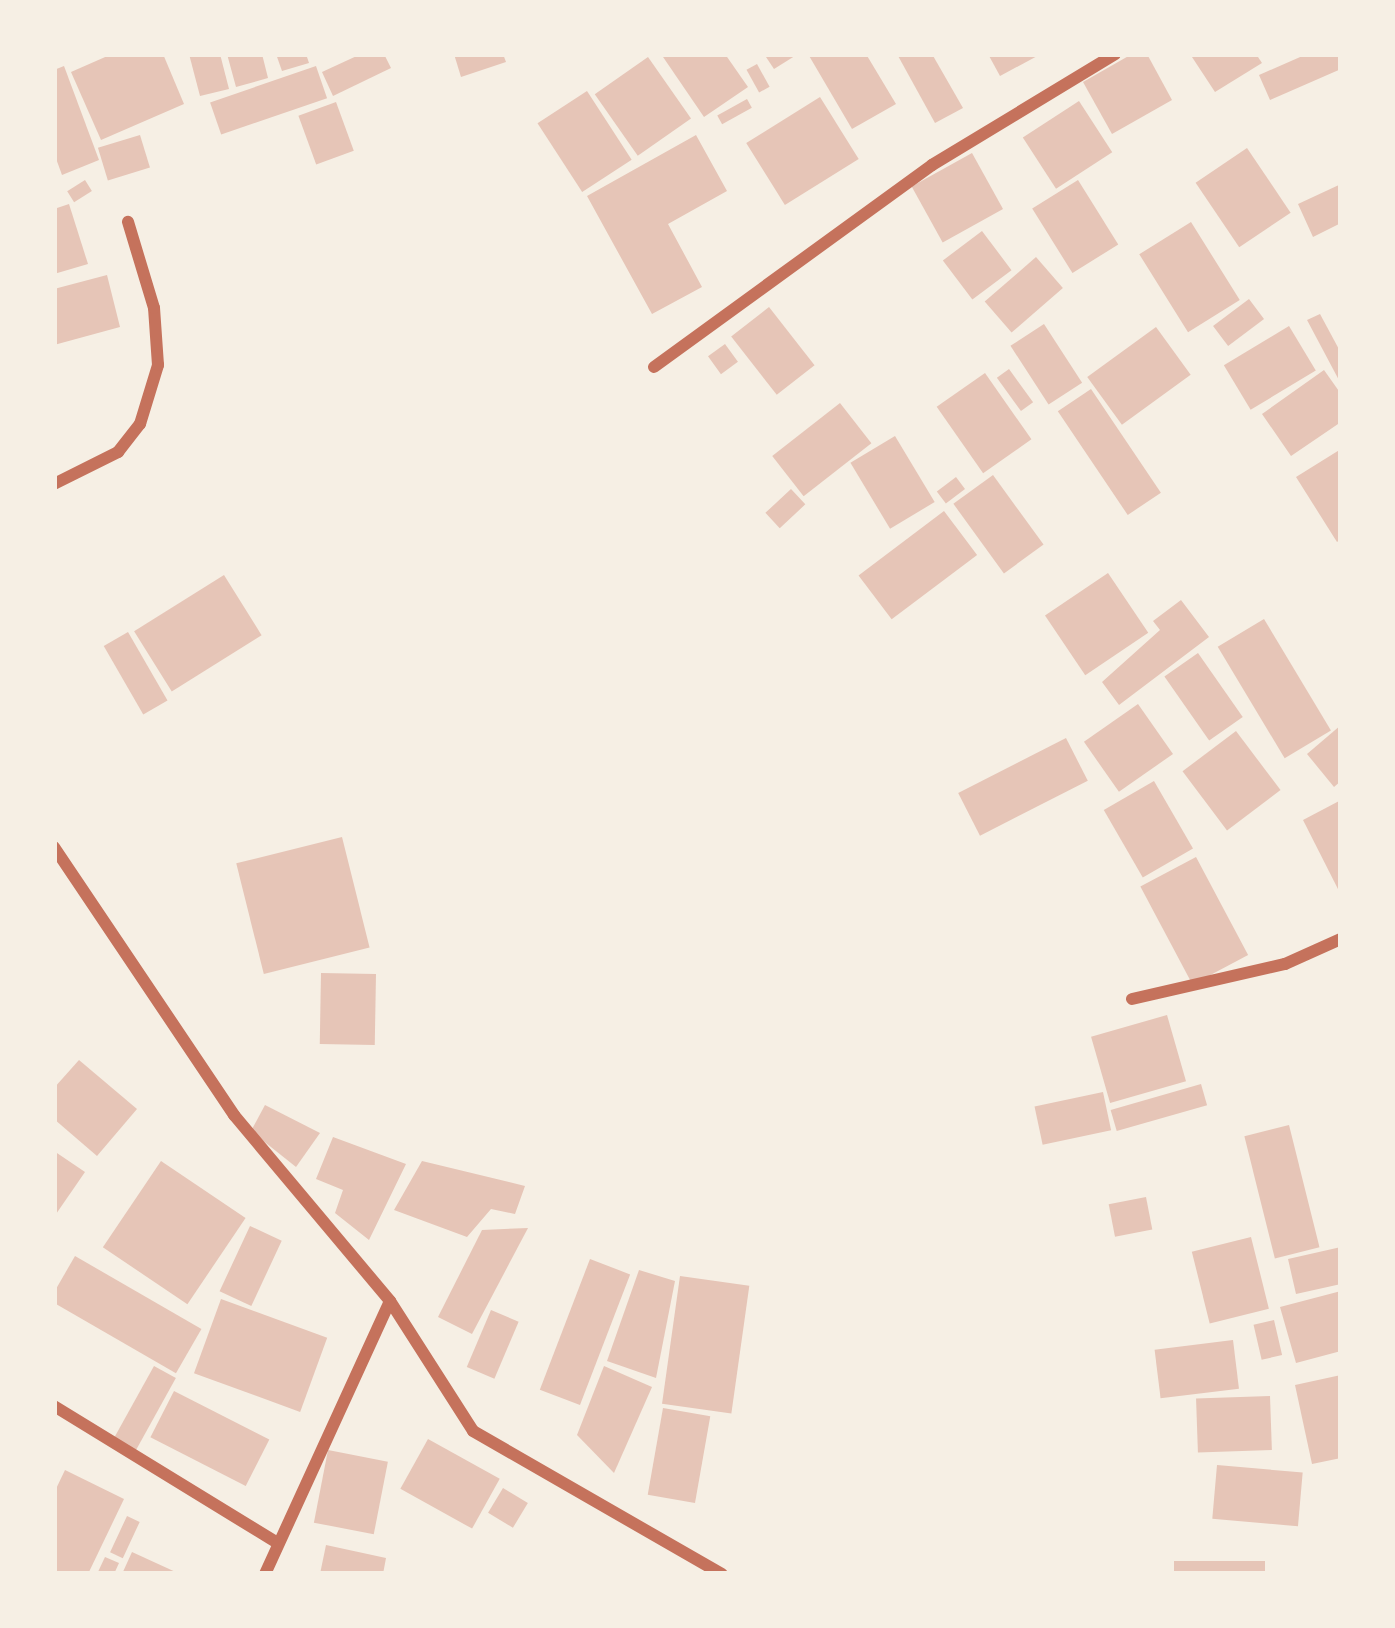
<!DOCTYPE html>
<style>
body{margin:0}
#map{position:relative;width:1395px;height:1628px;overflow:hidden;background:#f6efe4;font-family:Lato,sans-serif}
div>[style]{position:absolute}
.building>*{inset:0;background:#e6c5b7;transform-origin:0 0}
.minor>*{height:12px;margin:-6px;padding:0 6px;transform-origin:6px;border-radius:6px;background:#c5725c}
span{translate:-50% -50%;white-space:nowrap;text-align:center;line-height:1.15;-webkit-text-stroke:12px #f6efe4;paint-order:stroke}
.frame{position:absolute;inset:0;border:57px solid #f6efe4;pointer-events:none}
</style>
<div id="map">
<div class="building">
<div style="clip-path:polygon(112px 54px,163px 54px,184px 104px,101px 140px,71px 72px)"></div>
<div style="clip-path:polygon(189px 54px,220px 54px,229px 89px,200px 96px)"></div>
<div style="clip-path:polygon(227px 54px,262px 54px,268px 78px,236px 87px)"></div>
<div style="clip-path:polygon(276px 54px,306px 54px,309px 63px,282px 71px)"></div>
<div style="clip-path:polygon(361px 54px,384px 54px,391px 68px,333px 96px,322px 72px)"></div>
<div style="clip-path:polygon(454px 54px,503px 54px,506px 62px,461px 77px)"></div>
<div style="clip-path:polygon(661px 54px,725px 54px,748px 87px,704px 117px)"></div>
<div style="clip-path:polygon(764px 54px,798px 54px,774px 69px)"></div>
<div style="clip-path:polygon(808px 54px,866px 54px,896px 104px,852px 129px)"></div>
<div style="clip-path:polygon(897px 54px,932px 54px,963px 108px,935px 123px)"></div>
<div style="clip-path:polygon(988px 54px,1041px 54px,1000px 76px)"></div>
<div style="clip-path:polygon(1132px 54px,1147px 54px,1172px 100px,1112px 134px,1083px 82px)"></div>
<div style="clip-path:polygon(1190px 54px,1256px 54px,1262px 63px,1215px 92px)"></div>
<div style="clip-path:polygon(1307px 54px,1341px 54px,1341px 69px,1270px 100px,1259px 75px)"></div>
<div style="left:648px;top:57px;width:75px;height:65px;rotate:55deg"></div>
<div style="left:757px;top:64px;width:26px;height:12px;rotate:61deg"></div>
<div style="clip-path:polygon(64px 66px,99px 160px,62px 175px,54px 153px,54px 70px)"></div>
<div style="left:316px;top:66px;width:34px;height:112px;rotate:71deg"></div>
<div style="left:587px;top:91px;width:82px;height:59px;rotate:57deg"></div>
<div style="left:820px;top:97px;width:73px;height:87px;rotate:58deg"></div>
<div style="left:747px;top:99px;width:10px;height:34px;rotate:61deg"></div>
<div style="left:1079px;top:101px;width:61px;height:67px;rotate:57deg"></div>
<div style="left:336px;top:102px;width:52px;height:40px;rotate:70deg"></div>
<div style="left:140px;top:135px;width:34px;height:44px;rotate:73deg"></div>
<div style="clip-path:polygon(696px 135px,727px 191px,668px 224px,702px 287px,652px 314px,587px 196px)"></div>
<div style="left:1247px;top:148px;width:78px;height:62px;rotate:56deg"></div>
<div style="left:972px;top:153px;width:64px;height:69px;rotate:61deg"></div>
<div style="left:85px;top:180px;width:13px;height:21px;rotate:58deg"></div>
<div style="left:1078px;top:180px;width:76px;height:54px;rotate:58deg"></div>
<div style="clip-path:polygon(1341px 184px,1341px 223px,1313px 237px,1298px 204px)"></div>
<div style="clip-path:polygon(69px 204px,88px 264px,54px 274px,54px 209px)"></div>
<div style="left:1191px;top:222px;width:92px;height:61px;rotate:58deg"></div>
<div style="left:982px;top:231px;width:49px;height:49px;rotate:53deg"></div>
<div style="left:1036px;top:257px;width:41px;height:68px;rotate:49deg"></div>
<div style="clip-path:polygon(107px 275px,120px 327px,54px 345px,54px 289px)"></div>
<div style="left:1249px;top:299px;width:25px;height:45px;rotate:53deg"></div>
<div style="left:769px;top:307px;width:74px;height:48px;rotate:52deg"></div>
<div style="clip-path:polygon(1320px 314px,1341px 353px,1341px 384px,1307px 320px)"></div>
<div style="left:1044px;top:324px;width:70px;height:40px;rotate:57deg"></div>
<div style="left:1289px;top:326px;width:52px;height:76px;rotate:59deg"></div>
<div style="left:1156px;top:327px;width:59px;height:85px;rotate:54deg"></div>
<div style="left:725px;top:344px;width:22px;height:21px;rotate:54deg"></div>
<div style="left:1009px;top:369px;width:41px;height:15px;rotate:54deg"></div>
<div style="clip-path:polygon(1324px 370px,1341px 394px,1341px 422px,1291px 456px,1262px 414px)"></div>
<div style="left:985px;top:373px;width:81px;height:59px;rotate:55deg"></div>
<div style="left:1091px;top:389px;width:125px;height:40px;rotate:56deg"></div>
<div style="left:840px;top:403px;width:51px;height:86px;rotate:52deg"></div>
<div style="left:895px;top:436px;width:77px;height:52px;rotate:59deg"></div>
<div style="clip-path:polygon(1341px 449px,1341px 539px,1337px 542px,1296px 477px)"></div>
<div style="left:993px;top:475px;width:86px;height:49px;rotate:54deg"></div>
<div style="left:956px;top:477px;width:15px;height:24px;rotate:53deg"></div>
<div style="left:791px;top:489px;width:21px;height:35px;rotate:47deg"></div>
<div style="left:944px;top:511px;width:55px;height:107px;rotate:53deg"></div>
<div style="left:1108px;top:573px;width:72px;height:76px;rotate:56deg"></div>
<div style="left:224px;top:575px;width:71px;height:106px;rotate:58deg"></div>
<div style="clip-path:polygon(1181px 600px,1209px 637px,1119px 705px,1102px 682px,1160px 630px,1153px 621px)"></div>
<div style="left:1264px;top:619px;width:130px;height:54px;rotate:59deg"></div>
<div style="left:128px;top:632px;width:79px;height:28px;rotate:60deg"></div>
<div style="left:1198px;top:653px;width:78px;height:41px;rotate:55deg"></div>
<div style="left:1138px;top:704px;width:61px;height:66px;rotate:55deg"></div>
<div style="clip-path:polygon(1341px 725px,1341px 781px,1334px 787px,1307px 754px)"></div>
<div style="left:1236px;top:731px;width:74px;height:67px;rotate:53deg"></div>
<div style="left:1066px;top:738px;width:48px;height:121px;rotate:63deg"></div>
<div style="left:1154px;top:781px;width:78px;height:58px;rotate:60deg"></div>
<div style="clip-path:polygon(1341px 800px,1341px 895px,1303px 820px)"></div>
<div style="left:342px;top:837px;width:114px;height:109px;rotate:76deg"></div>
<div style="left:1196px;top:857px;width:111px;height:63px;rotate:62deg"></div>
<div style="left:321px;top:973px;width:55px;height:71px;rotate:1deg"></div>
<div style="left:1167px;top:1015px;width:69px;height:79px;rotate:74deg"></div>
<div style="clip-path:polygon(79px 1060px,137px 1109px,97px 1156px,54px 1119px,54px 1088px)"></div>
<div style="left:1201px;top:1084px;width:22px;height:94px;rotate:74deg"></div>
<div style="left:1103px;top:1092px;width:39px;height:70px;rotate:78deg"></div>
<div style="clip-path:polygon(265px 1105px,320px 1133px,296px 1167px,251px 1131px)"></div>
<div style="left:1289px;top:1125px;width:126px;height:46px;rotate:76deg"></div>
<div style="clip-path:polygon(333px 1137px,406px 1164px,369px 1240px,335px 1213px,343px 1190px,316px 1179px)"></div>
<div style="clip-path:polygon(54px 1151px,85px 1172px,54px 1217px)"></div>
<div style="left:161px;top:1161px;width:102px;height:104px;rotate:34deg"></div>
<div style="clip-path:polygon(422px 1161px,525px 1186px,515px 1214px,491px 1209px,467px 1237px,394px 1210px)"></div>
<div style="left:1146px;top:1197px;width:33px;height:38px;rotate:79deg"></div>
<div style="left:250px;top:1226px;width:35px;height:72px;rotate:25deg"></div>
<div style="clip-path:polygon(528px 1228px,472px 1334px,438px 1317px,482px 1230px)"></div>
<div style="left:1251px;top:1237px;width:74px;height:61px;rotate:76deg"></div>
<div style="clip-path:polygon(1341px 1247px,1341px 1284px,1296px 1294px,1288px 1259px)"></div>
<div style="left:75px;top:1256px;width:146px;height:51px;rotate:30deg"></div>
<div style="left:590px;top:1259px;width:43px;height:140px;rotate:21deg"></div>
<div style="clip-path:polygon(639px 1270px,675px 1281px,656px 1378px,607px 1361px)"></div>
<div style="left:680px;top:1276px;width:70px;height:129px;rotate:8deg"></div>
<div style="clip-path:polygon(1341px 1291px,1341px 1351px,1296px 1363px,1280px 1307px)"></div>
<div style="left:221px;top:1299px;width:113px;height:79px;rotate:20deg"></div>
<div style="left:491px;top:1310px;width:30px;height:62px;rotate:23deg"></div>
<div style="left:1274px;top:1320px;width:36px;height:21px;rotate:77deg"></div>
<div style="left:1233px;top:1340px;width:49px;height:79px;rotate:83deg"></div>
<div style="left:154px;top:1366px;width:25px;height:85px;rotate:29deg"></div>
<div style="clip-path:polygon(604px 1366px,652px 1387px,614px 1473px,577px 1435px)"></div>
<div style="clip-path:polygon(1341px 1375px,1341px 1458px,1312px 1464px,1295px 1385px)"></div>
<div style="left:174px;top:1391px;width:107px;height:52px;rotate:27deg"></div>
<div style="left:1270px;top:1396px;width:54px;height:74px;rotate:88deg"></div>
<div style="left:663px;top:1408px;width:48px;height:88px;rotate:10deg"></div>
<div style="left:428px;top:1439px;width:82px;height:57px;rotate:29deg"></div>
<div style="left:328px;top:1450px;width:61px;height:74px;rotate:11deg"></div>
<div style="left:1217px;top:1465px;width:86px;height:54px;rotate:5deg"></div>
<div style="clip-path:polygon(65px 1470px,124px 1499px,88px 1574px,54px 1574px,54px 1493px)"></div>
<div style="left:503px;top:1488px;width:29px;height:29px;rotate:31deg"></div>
<div style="left:127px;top:1516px;width:14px;height:40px;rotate:25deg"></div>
<div style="clip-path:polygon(326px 1545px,386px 1558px,383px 1574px,320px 1574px)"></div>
<div style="clip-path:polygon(132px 1552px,180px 1574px,122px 1574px)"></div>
<div style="clip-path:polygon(105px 1557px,119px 1563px,114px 1574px,97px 1574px)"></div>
<div style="left:1265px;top:1561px;width:13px;height:91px;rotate:90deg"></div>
</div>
<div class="minor">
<div style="left:654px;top:367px;width:344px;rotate:-36deg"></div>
<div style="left:932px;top:165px;width:214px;rotate:-31.2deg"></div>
<div style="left:54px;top:484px;width:72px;rotate:-26.6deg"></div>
<div style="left:118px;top:452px;width:36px;rotate:-52deg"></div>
<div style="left:140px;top:424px;width:62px;rotate:-73deg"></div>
<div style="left:158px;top:365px;width:57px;rotate:-94deg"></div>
<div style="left:154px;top:308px;width:90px;rotate:-106.8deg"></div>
<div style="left:54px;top:847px;width:323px;rotate:56.1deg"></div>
<div style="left:234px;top:1115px;width:243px;rotate:50deg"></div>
<div style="left:390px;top:1301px;width:154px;rotate:57.4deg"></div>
<div style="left:473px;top:1431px;width:287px;rotate:29.9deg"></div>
<div style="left:1132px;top:999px;width:157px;rotate:-12.9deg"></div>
<div style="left:1285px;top:964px;width:61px;rotate:-24.1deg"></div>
<div style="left:54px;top:1406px;width:263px;rotate:31.5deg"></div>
<div style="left:265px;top:1574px;width:300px;rotate:-65.4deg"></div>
</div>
<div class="frame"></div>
</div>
